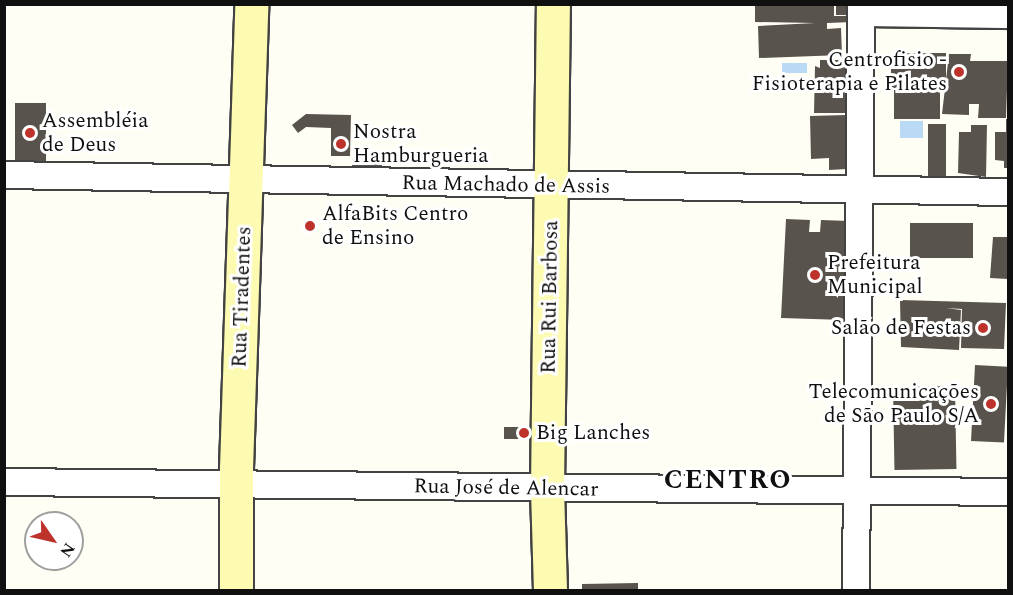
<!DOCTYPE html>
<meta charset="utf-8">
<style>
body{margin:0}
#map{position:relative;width:1013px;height:595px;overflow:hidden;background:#fffef4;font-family:Spectral,serif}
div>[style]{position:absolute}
.water>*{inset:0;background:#bad9f5;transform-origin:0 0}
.building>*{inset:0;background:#59534d;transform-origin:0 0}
.roads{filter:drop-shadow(2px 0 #434343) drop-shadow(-2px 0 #434343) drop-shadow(0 2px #434343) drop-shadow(0 -2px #434343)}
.minor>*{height:26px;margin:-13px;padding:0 13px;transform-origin:13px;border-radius:13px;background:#fff}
.secondary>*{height:33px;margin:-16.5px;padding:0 16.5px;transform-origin:16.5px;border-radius:16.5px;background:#fcfbb1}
.dots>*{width:16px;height:16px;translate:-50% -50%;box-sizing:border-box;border:3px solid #fff;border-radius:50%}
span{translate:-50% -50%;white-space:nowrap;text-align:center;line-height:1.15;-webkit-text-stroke:6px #fff;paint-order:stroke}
.poi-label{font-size:21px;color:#101010}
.right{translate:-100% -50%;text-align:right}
.left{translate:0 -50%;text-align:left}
.street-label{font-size:21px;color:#101010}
.district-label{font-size:27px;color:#101010;font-weight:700;letter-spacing:1.5px}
.frame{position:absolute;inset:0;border:6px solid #101010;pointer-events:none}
.north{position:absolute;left:24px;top:511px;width:60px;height:60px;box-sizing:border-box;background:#fff;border:2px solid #9f9f9f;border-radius:50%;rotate:124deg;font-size:16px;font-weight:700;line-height:24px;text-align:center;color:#101010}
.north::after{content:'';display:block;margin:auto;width:21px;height:27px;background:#bd332b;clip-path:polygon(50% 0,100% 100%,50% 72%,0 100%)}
</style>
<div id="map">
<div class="water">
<div style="left:807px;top:63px;width:10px;height:25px;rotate:90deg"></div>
<div style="left:900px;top:121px;width:23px;height:17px"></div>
</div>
<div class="building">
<div style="clip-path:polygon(755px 4px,834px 4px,834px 16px,853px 16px,853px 22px,827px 23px,827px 29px,841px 28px,842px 55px,759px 58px,758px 26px,815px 23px,755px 22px)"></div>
<div style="left:836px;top:4px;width:16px;height:11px"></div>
<div style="left:891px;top:53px;width:55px;height:35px"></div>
<div style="clip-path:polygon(949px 54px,971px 54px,970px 61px,1008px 61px,1006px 118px,978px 118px,979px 104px,969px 104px,969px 115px,942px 114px)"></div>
<div style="clip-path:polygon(820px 60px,852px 60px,852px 79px,845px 79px,845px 113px,814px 113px,815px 66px,820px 68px)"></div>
<div style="left:894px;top:90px;width:46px;height:29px"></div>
<div style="left:15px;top:103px;width:31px;height:59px"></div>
<div style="clip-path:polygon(306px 114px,351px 115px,350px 156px,331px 156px,331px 128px,306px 127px,298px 133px,292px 125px)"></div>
<div style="clip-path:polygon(846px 115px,847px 169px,829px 170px,829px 158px,811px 159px,810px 116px)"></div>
<div style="clip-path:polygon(1006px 119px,1008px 119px,1008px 168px,1004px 168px,1004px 161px,995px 160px,995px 132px,1006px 132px)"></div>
<div style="left:928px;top:124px;width:18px;height:54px"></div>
<div style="clip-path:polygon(971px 125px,987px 125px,986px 177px,958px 173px,959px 132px,971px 132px)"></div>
<div style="left:352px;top:159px;width:30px;height:18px"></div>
<div style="clip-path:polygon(786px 219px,810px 220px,809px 232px,820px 232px,821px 220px,849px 221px,845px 320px,781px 318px)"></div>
<div style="left:910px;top:223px;width:63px;height:35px"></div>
<div style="clip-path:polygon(993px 237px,1008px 237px,1008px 279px,990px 278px)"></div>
<div style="clip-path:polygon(900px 300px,1006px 303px,1004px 349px,961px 348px,962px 309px,946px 308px,961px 310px,959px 350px,901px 347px)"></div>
<div style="left:975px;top:365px;width:33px;height:76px;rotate:3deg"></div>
<div style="left:955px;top:386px;width:83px;height:62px;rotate:89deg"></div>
<div style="left:543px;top:427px;width:12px;height:39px;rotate:90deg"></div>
<div style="clip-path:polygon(638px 583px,638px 590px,582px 590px,582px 584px)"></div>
</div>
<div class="roads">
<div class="minor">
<div style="left:861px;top:13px;width:147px;rotate:0.8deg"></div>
<div style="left:4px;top:175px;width:1004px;rotate:0.97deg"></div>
<div style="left:4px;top:482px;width:1004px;rotate:0.57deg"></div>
<div style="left:856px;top:590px;width:586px;rotate:-89.51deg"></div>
</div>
<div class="secondary">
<div style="left:236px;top:590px;width:122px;rotate:-90deg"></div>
<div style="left:236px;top:468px;width:464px;rotate:-88.1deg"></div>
<div style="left:550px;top:590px;width:101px;rotate:-91.7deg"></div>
<div style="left:547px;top:489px;width:485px;rotate:-89.3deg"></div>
</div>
</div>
<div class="dots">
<div style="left:959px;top:72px;background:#bd332b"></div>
<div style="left:30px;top:133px;background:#bd332b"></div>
<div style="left:341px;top:144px;background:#bd332b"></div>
<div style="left:310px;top:226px;background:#bd332b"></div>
<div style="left:815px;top:275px;background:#bd332b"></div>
<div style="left:983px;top:328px;background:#bd332b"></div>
<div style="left:991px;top:404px;background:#bd332b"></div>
<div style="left:524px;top:433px;background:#bd332b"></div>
</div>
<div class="poi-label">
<span class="right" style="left:947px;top:72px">Centrofisio -<br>Fisioterapia e Pilates</span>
<span class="left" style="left:42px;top:133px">Assembléia<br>de Deus</span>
<span class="left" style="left:353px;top:144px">Nostra<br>Hamburgueria</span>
<span class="left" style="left:322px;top:226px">AlfaBits Centro<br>de Ensino</span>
<span class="left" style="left:827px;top:275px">Prefeitura<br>Municipal</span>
<span class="right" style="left:971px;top:328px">Salão de Festas</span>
<span class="right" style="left:979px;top:404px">Telecomunicações<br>de São Paulo S/A</span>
<span class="left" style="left:536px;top:433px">Big Lanches</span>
</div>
<div class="street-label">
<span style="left:506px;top:185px;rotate:1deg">Rua Machado de Assis</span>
<span style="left:242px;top:297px;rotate:-88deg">Rua Tiradentes</span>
<span style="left:550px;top:297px;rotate:-89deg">Rua Rui Barbosa</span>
<span style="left:506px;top:488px;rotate:1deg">Rua José de Alencar</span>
</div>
<div class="district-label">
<span style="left:728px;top:481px">CENTRO</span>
</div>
<div class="frame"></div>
<div class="north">N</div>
</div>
